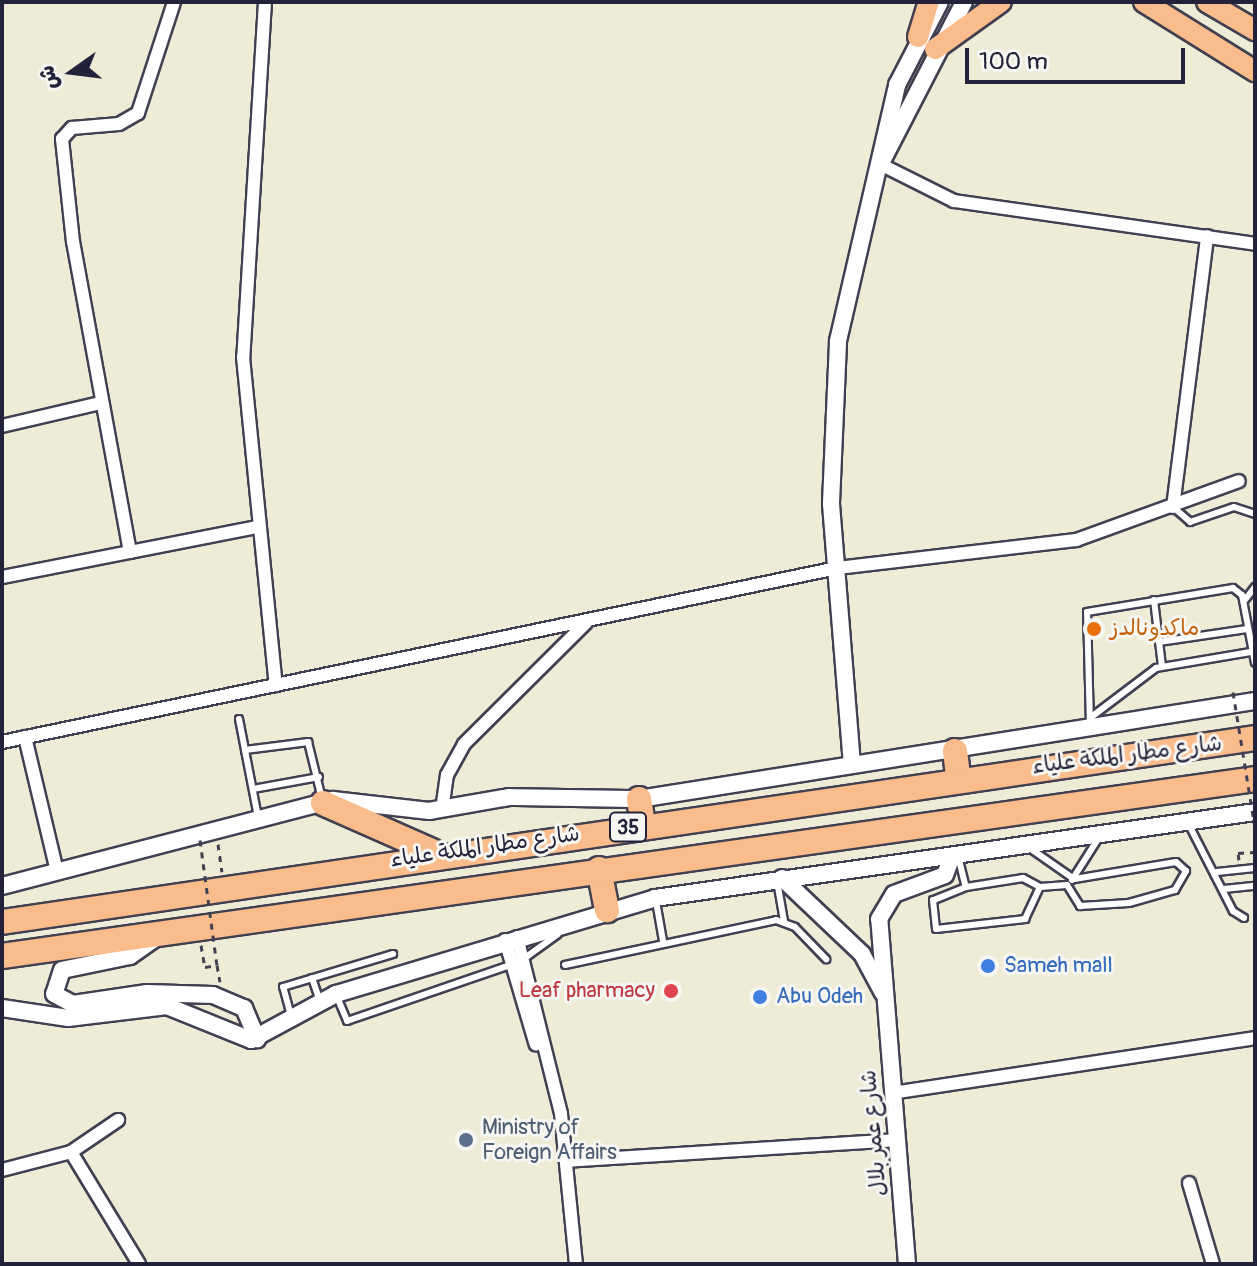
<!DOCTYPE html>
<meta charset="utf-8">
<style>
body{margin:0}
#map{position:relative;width:1257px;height:1266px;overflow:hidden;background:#eeebd6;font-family:Pangolin,"Playpen Sans Arabic",sans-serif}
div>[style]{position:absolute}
.path>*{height:3px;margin-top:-1.5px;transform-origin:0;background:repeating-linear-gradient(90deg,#414052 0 6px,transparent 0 12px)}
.roads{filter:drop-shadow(2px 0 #414052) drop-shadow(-2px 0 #414052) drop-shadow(0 2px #414052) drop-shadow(0 -2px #414052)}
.service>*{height:6px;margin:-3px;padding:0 3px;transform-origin:3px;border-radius:3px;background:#fff}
.minor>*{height:12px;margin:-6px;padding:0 6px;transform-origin:6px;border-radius:6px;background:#fff}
.tertiary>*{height:16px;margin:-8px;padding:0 8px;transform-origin:8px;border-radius:8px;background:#fff}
.primary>*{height:20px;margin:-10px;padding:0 10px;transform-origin:10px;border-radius:10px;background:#fabc8b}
.motorway>*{height:24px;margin:-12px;padding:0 12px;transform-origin:12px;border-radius:12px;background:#fabc8b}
.path-bridge>*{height:3px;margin-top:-1.5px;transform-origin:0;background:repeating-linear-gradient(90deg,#414052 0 6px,transparent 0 12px)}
.dots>*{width:22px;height:22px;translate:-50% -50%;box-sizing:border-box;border:4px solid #f6f6f2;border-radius:50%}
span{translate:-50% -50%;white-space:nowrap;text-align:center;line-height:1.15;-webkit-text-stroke:6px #f6f6f2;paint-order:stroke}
.shield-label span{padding:2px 6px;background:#f6f6f2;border:2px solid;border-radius:6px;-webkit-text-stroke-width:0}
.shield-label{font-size:20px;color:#22223b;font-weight:700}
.food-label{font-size:22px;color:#c56008}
.left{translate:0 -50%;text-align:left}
.street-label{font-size:22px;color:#22223b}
.shop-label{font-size:22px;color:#366cbe}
.health-label{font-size:22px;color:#be3a42}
.right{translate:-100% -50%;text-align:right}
.service-label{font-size:22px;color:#4e5e75}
.frame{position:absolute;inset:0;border:4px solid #22223b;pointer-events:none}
.north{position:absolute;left:32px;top:32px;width:80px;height:80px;-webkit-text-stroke:6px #f6f6f2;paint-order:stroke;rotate:256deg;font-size:22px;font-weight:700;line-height:32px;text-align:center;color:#22223b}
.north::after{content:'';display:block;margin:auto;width:28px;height:36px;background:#22223b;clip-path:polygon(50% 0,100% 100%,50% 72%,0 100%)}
.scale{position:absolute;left:965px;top:48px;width:220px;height:36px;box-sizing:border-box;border:4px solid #22223b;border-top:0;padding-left:10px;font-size:24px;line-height:28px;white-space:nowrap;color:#22223b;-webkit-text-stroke:6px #f6f6f2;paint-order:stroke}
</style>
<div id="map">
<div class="path">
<div style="left:218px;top:844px;width:28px;rotate:82deg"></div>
<div style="left:1239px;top:860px;width:7px;rotate:-98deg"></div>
<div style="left:1238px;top:853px;width:17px;rotate:-3deg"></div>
<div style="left:201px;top:945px;width:22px;rotate:80deg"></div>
<div style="left:205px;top:967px;width:12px;rotate:-9deg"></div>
<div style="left:217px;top:965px;width:17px;rotate:80deg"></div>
</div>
<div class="roads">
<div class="service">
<div style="left:1173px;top:507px;width:23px;rotate:41deg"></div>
<div style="left:1190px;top:522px;width:46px;rotate:-18.8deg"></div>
<div style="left:1234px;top:507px;width:22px;rotate:18deg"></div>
<div style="left:1154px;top:600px;width:66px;rotate:83.1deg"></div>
<div style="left:1244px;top:601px;width:18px;rotate:-52deg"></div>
<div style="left:1159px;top:642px;width:89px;rotate:-8.4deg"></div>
<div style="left:1090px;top:718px;width:83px;rotate:-37.1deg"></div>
<div style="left:1156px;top:668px;width:96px;rotate:-9.6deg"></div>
<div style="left:239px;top:719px;width:32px;rotate:79deg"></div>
<div style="left:1090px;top:725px;width:113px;rotate:-91.5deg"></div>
<div style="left:1087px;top:612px;width:148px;rotate:-9.3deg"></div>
<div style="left:1233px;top:588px;width:11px;rotate:38deg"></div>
<div style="left:1242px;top:595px;width:69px;rotate:79.2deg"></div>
<div style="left:253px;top:789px;width:67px;rotate:-10.3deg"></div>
<div style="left:258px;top:817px;width:68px;rotate:-101deg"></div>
<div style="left:245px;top:750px;width:64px;rotate:-7.2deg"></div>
<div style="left:308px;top:742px;width:59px;rotate:76.2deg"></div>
<div style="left:1189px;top:825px;width:97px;rotate:62.9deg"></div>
<div style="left:1233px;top:911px;width:13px;rotate:32deg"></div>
<div style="left:1031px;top:849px;width:52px;rotate:34.9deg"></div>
<div style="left:958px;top:856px;width:32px;rotate:76deg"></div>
<div style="left:966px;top:887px;width:58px;rotate:-9deg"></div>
<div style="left:1023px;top:878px;width:19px;rotate:28deg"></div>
<div style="left:1217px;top:872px;width:38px;rotate:-6deg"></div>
<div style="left:1072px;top:880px;width:49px;rotate:-57.6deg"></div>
<div style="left:777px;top:881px;width:41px;rotate:80.1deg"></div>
<div style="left:966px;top:887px;width:35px;rotate:158deg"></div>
<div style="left:933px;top:900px;width:29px;rotate:84deg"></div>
<div style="left:936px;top:929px;width:90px;rotate:-6.4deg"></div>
<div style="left:1025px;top:919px;width:35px;rotate:-65deg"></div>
<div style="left:1040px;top:887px;width:27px;rotate:-4deg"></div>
<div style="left:1067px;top:885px;width:25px;rotate:58deg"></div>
<div style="left:1080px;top:906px;width:49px;rotate:-3.5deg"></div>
<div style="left:1129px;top:903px;width:48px;rotate:-15.8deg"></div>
<div style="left:1175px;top:890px;width:22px;rotate:-60deg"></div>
<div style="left:1186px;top:871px;width:13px;rotate:-138deg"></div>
<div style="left:1176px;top:862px;width:103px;rotate:170.5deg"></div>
<div style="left:1224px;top:889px;width:31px;rotate:-6deg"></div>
<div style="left:656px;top:901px;width:41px;rotate:80.1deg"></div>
<div style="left:522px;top:960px;width:44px;rotate:-35.8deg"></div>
<div style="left:565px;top:965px;width:216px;rotate:-12deg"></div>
<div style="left:776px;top:920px;width:20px;rotate:20deg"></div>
<div style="left:795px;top:927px;width:45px;rotate:45.9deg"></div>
<div style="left:312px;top:978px;width:24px;rotate:71deg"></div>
<div style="left:337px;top:997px;width:26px;rotate:67deg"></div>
<div style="left:347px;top:1021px;width:173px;rotate:-18.9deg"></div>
<div style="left:291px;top:1016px;width:30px;rotate:-105deg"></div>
<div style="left:283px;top:987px;width:115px;rotate:-16.7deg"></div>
</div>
<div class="minor">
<div style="left:265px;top:2px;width:356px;rotate:93.5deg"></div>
<div style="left:243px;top:357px;width:330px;rotate:84.3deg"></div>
<div style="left:880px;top:164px;width:83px;rotate:26.6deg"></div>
<div style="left:954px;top:201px;width:304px;rotate:8.1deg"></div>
<div style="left:2px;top:426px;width:101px;rotate:-13.2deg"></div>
<div style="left:1173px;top:507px;width:273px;rotate:-82.8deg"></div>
<div style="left:130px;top:552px;width:315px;rotate:-100.4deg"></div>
<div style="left:73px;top:242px;width:104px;rotate:-96.1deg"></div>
<div style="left:62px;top:139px;width:15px;rotate:-48deg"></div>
<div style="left:72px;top:128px;width:47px;rotate:-4.9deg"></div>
<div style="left:119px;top:124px;width:22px;rotate:-30deg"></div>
<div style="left:138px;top:113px;width:117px;rotate:-72deg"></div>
<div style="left:2px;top:577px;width:261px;rotate:-11.1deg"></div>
<div style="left:25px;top:737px;width:138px;rotate:76.6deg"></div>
<div style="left:2px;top:742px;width:853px;rotate:-11.77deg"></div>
<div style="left:837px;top:568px;width:241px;rotate:-6.7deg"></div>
<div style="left:1076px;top:540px;width:173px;rotate:-19.9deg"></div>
<div style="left:442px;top:810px;width:35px;rotate:-82deg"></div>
<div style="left:447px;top:775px;width:35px;rotate:-61deg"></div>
<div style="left:464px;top:744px;width:172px;rotate:-44.8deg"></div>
<div style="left:517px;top:937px;width:182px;rotate:76deg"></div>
<div style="left:561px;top:1114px;width:151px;rotate:84.3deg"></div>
<div style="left:505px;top:940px;width:109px;rotate:73.6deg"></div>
<div style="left:892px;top:1093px;width:367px;rotate:-8.6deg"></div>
<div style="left:71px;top:1152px;width:131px;rotate:58.7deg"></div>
<div style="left:566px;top:1161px;width:331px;rotate:-3.6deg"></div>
<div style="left:2px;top:1170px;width:71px;rotate:-14.6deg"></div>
<div style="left:71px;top:1152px;width:57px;rotate:-34.2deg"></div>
<div style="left:1189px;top:1183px;width:84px;rotate:73.5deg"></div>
</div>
<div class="tertiary">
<div style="left:881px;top:163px;width:181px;rotate:-62.7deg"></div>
<div style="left:852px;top:765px;width:263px;rotate:-94.6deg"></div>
<div style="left:831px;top:503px;width:162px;rotate:-87.5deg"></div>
<div style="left:838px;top:341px;width:263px;rotate:-77deg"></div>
<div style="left:897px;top:85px;width:93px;rotate:-62.6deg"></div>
<div style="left:782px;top:878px;width:110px;rotate:43.5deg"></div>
<div style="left:862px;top:954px;width:44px;rotate:61.7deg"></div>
<div style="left:2px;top:886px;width:342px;rotate:-14.6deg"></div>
<div style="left:333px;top:800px;width:97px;rotate:6.5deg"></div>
<div style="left:429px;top:811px;width:81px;rotate:-9.9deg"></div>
<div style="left:509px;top:797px;width:130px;rotate:0.9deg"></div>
<div style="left:639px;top:799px;width:624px;rotate:-9.04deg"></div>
<div style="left:160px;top:935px;width:37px;rotate:145deg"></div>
<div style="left:130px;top:956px;width:69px;rotate:168.4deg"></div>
<div style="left:62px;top:970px;width:25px;rotate:108deg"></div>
<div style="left:54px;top:994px;width:21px;rotate:28deg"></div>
<div style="left:73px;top:1004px;width:75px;rotate:-8.5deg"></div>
<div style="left:147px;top:993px;width:66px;rotate:1.7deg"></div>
<div style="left:213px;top:995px;width:34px;rotate:23deg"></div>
<div style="left:244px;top:1008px;width:34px;rotate:67deg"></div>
<div style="left:2px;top:1008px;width:67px;rotate:8.6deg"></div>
<div style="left:68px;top:1018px;width:100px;rotate:-6.9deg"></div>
<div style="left:167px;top:1006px;width:91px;rotate:22deg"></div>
<div style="left:251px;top:1040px;width:97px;rotate:-28.4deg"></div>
<div style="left:336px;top:994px;width:333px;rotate:-16.7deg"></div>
<div style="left:655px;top:898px;width:606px;rotate:-8.16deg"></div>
<div style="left:907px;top:1264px;width:346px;rotate:-94.6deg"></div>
<div style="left:879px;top:919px;width:29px;rotate:-59deg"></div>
<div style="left:894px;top:894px;width:54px;rotate:-20.4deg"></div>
<div style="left:945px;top:875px;width:20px;rotate:-70deg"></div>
</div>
<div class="primary">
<div style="left:1144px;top:2px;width:131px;rotate:31.9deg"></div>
<div style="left:1207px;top:2px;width:56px;rotate:30.3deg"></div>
<div style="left:918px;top:37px;width:37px;rotate:-73deg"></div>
<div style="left:935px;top:49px;width:81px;rotate:-35.5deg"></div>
</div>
<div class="motorway">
<div style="left:955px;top:751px;width:26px;rotate:83deg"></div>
<div style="left:639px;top:799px;width:26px;rotate:81deg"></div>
<div style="left:323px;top:803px;width:119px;rotate:23.8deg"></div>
<div style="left:599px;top:869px;width:42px;rotate:79deg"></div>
<div style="left:2px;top:922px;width:1266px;rotate:-8.35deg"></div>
<div style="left:2px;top:956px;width:1265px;rotate:-8.04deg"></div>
</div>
</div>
<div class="path-bridge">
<div style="left:1233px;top:692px;width:138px;rotate:80.8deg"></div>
<div style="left:200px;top:840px;width:126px;rotate:82.3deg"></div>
</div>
<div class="dots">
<div style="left:1094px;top:629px;background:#e8710a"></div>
<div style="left:988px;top:966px;background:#3f7fe0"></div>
<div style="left:671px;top:991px;background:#e0444e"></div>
<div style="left:760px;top:997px;background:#3f7fe0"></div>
<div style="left:466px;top:1140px;background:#5c6f8a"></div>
</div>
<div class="shield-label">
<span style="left:628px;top:827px">35</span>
</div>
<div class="food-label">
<span class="left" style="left:1110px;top:629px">ماكدونالدز</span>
</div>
<div class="street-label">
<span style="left:1127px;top:755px;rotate:-7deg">شارع مطار الملكة علياء</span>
<span style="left:485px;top:847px;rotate:-8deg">شارع مطار الملكة علياء</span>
<span style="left:874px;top:1133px;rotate:-95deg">شارع عمر بلال</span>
</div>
<div class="shop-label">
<span class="left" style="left:1004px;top:966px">Sameh mall</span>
<span class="left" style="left:776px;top:997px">Abu Odeh</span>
</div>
<div class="health-label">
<span class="right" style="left:655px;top:991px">Leaf pharmacy</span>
</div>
<div class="service-label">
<span class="left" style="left:482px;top:1140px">Ministry of<br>Foreign Affairs</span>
</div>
<div class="frame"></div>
<div class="north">ش</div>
<div class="scale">100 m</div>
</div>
